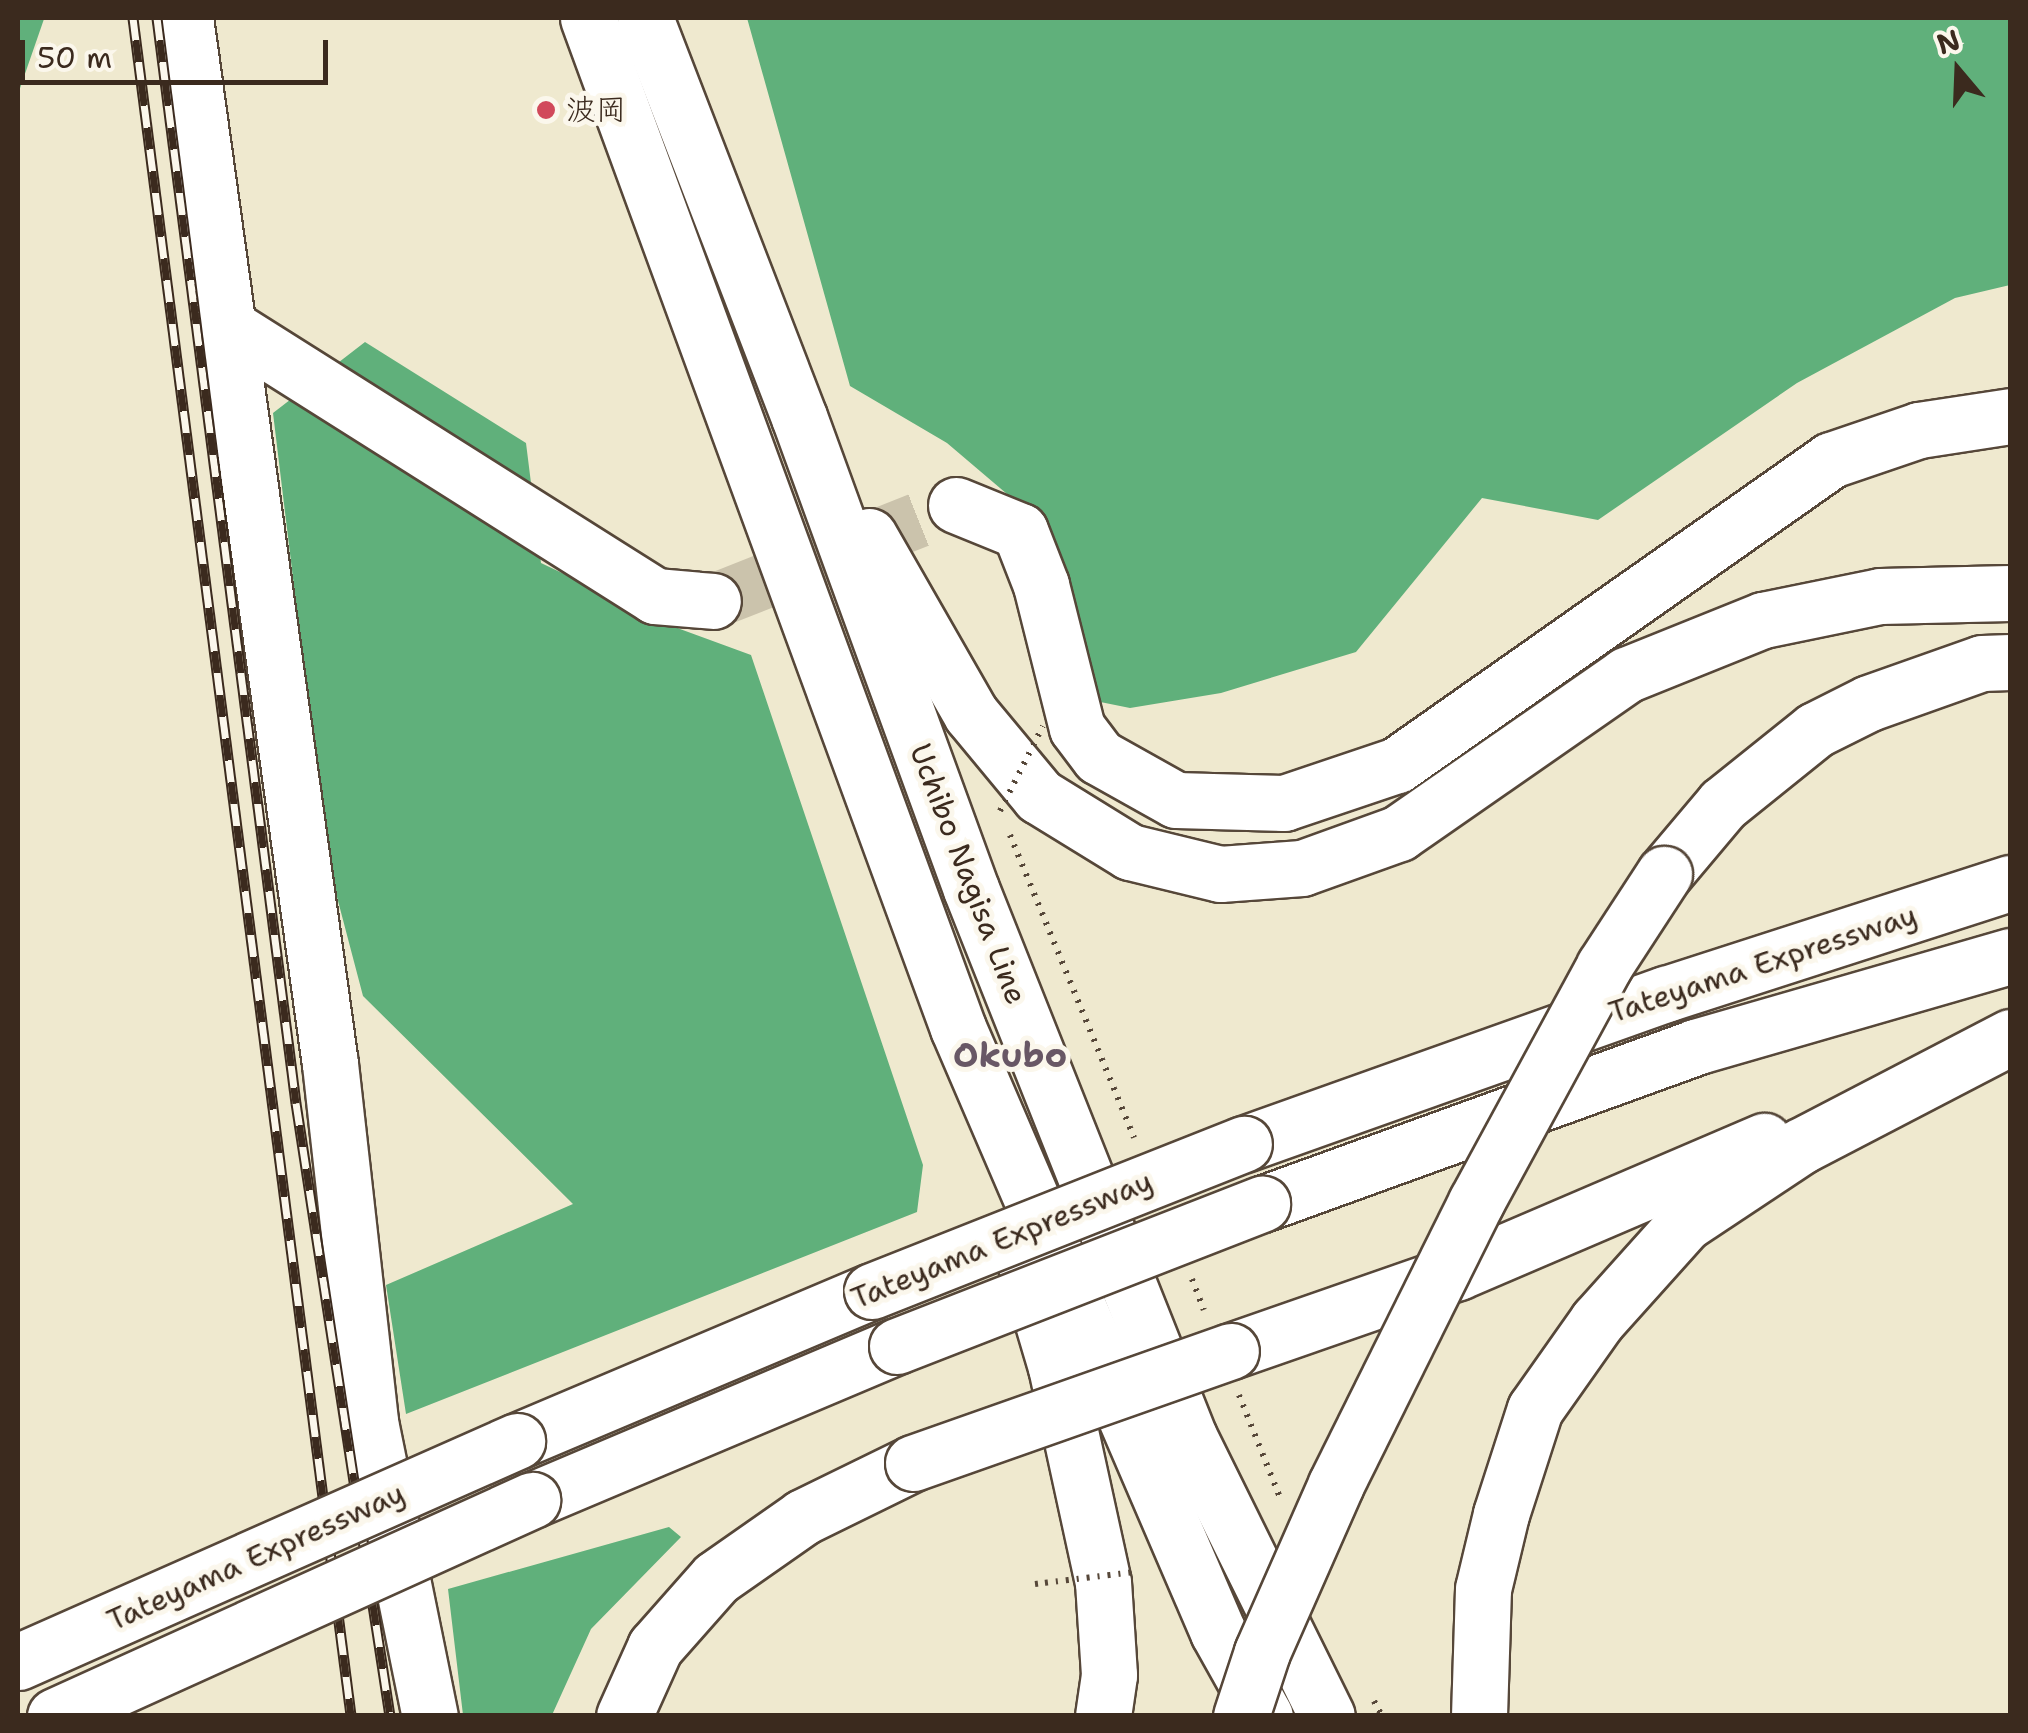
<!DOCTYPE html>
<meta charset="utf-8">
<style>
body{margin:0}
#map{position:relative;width:2028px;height:1733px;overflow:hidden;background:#efe9cf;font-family:"Shantell Sans","Klee One",sans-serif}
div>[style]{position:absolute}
.forest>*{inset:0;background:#60b07b}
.minor-tunnel>*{height:55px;margin-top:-27.5px;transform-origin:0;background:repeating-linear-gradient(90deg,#cbc3ac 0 55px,transparent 0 83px)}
.path>*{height:6px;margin-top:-3px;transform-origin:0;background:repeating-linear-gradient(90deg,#564739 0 2.5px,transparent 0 10.5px)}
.roads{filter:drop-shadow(2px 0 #564739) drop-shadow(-2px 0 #564739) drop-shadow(0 2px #564739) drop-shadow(0 -2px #564739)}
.minor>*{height:55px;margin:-27.5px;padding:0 27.5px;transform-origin:27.5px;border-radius:27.5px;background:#fff}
.highway>*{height:55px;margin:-27.5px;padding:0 27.5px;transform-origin:27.5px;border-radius:27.5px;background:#fff}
.rail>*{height:11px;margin-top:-5.5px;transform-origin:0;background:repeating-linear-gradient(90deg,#fbf7ec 0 22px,#3b2a1e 0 44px);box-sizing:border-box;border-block:2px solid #3b2a1e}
.path-bridge>*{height:6px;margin-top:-3px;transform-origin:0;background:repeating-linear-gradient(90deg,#564739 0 2.5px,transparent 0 10.5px)}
.bridges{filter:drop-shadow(2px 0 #564739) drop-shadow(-2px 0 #564739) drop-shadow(0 2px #564739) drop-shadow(0 -2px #564739)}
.highway-bridge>*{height:55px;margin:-27.5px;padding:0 27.5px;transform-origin:27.5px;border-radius:27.5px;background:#fff}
.dots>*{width:28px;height:28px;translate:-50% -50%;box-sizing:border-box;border:5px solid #fbf7ec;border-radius:50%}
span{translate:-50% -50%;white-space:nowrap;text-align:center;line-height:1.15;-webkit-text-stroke:10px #fbf7ec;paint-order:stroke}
.poi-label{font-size:30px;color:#3b2a1e}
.left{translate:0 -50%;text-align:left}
.street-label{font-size:30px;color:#3b2a1e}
.quarter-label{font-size:35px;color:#685765;font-weight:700}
.frame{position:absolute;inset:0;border:20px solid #3b2a1e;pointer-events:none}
.north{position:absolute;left:1908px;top:20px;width:100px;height:100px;-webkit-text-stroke:8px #fbf7ec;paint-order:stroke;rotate:341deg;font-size:28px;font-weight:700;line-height:40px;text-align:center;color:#3b2a1e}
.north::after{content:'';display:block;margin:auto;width:35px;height:45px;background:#3b2a1e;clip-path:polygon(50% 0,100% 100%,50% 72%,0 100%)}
.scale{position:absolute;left:20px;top:40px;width:308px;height:45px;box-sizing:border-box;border:5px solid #3b2a1e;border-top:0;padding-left:12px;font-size:30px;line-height:35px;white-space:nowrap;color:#3b2a1e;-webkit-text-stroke:8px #fbf7ec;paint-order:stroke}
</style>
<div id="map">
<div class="forest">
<div style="clip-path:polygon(18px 18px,44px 19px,18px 94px)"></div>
<div style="clip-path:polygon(747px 18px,2010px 18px,2010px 285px,1955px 298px,1797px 383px,1598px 520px,1482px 498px,1356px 652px,1221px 693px,1130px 708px,1041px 690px,1007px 494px,947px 443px,850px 386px)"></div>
<div style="clip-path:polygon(365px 342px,526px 443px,541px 563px,680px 629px,751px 655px,923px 1165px,917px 1212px,406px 1414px,386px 1285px,573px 1204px,363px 996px,327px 859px,273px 413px)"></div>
<div style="clip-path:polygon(669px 1527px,681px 1537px,591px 1629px,552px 1715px,463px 1715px,448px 1589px)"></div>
</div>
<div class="minor-tunnel">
<div style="left:713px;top:601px;width:261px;rotate:-21.6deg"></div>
</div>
<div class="path">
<div style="left:1010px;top:835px;width:327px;rotate:67.7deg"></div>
<div style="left:1192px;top:1279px;width:33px;rotate:69deg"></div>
<div style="left:1239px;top:1395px;width:108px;rotate:68.2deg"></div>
<div style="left:1374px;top:1701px;width:17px;rotate:62deg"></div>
</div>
<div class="roads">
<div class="minor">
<div style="left:185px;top:18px;width:1056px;rotate:82.11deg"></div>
<div style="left:330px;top:1064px;width:360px;rotate:83.6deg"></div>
<div style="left:370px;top:1422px;width:300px;rotate:78.5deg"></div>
<div style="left:229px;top:327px;width:504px;rotate:32.27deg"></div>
<div style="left:655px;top:596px;width:58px;rotate:4.9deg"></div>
<div style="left:956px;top:505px;width:69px;rotate:22.1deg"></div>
<div style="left:1020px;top:531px;width:58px;rotate:68.7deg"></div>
<div style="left:1041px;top:585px;width:147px;rotate:75.9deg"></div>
<div style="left:1077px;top:728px;width:36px;rotate:53deg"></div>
<div style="left:1099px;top:757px;width:88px;rotate:29.2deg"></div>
<div style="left:1176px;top:800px;width:108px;rotate:1.6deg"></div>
<div style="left:1284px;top:803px;width:119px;rotate:-18.6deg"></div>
<div style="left:1397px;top:765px;width:530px;rotate:-35.1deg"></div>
<div style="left:1831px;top:460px;width:93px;rotate:-18.8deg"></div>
<div style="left:1919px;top:430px;width:92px;rotate:-8.7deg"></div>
</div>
<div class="highway">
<div style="left:588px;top:18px;width:1076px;rotate:69.88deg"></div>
<div style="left:958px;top:1028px;width:658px;rotate:66.71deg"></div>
<div style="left:1218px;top:1632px;width:96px;rotate:60.8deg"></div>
<div style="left:645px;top:18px;width:428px;rotate:68.9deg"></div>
<div style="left:799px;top:417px;width:502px;rotate:69.98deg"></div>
<div style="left:971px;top:889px;width:590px;rotate:68.31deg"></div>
<div style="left:1189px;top:1437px;width:311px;rotate:63.7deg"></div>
<div style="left:869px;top:536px;width:205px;rotate:60.2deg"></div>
<div style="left:971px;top:714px;width:107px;rotate:50.3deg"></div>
<div style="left:1039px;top:796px;width:107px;rotate:31.6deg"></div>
<div style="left:1130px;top:852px;width:93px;rotate:13.7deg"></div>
<div style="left:1220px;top:874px;width:82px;rotate:-4.2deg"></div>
<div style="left:1302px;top:868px;width:103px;rotate:-19.8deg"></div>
<div style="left:1399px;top:833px;width:277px;rotate:-34.8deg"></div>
<div style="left:1626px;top:675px;width:148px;rotate:-21.9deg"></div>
<div style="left:1763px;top:620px;width:119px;rotate:-11.6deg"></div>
<div style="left:1880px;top:596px;width:130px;rotate:-1.3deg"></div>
<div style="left:1664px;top:874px;width:92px;rotate:-49.9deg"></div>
<div style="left:1723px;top:804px;width:118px;rotate:-38.8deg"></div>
<div style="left:1815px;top:730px;width:60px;rotate:-26.6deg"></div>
<div style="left:1869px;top:703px;width:120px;rotate:-19.5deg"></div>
<div style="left:1982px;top:663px;width:28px;rotate:-2deg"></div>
<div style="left:1244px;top:1144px;width:448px;rotate:-19.6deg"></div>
<div style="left:1666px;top:994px;width:361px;rotate:-17.9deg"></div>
<div style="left:1262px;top:1204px;width:461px;rotate:-19.9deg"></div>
<div style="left:1695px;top:1047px;width:328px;rotate:-16.1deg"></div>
<div style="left:1024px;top:1259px;width:113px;rotate:73.5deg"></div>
<div style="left:1056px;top:1367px;width:220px;rotate:77.7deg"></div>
<div style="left:1103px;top:1582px;width:93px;rotate:86.3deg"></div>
<div style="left:1109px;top:1675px;width:41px;rotate:98.3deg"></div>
<div style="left:1231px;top:1351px;width:240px;rotate:-19.2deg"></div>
<div style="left:1458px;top:1272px;width:333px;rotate:-23.2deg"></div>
<div style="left:517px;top:1441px;width:385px;rotate:-22.9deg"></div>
<div style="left:532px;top:1500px;width:396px;rotate:-22.9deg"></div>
<div style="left:624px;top:1716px;width:76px;rotate:-65.8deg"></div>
<div style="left:655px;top:1647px;width:92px;rotate:-48.5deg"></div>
<div style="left:716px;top:1578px;width:106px;rotate:-35deg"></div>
<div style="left:803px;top:1517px;width:123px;rotate:-26.1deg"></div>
<div style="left:1479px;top:1716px;width:127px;rotate:-88.2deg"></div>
<div style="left:1483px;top:1589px;width:77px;rotate:-76.5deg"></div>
<div style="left:1501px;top:1514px;width:110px;rotate:-72.1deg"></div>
<div style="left:1535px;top:1409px;width:108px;rotate:-54.8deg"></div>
<div style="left:1597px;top:1321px;width:132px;rotate:-48.1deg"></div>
<div style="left:1685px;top:1223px;width:139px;rotate:-33.6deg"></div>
<div style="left:1801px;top:1146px;width:236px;rotate:-27.5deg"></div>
</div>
</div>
<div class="rail">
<div style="left:133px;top:18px;width:1712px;rotate:82.68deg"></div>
<div style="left:157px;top:18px;width:1094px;rotate:82.7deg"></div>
<div style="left:296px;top:1103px;width:620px;rotate:81.28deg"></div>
</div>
<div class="path-bridge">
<div style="left:1000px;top:811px;width:95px;rotate:-63.2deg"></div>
<div style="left:1035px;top:1584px;width:100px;rotate:-6.9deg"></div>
</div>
<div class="bridges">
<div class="highway-bridge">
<div style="left:872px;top:1291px;width:400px;rotate:-21.6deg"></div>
<div style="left:897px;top:1346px;width:392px;rotate:-21.3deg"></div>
<div style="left:913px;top:1463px;width:337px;rotate:-19.4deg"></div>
<div style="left:18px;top:1662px;width:546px;rotate:-23.89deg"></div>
<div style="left:55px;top:1716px;width:524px;rotate:-24.36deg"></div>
<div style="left:1241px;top:1716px;width:67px;rotate:-71.8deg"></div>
<div style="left:1262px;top:1652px;width:184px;rotate:-66.2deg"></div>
<div style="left:1336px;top:1484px;width:315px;rotate:-63.6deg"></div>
<div style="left:1476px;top:1202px;width:268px;rotate:-61.5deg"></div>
<div style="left:1604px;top:966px;width:110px;rotate:-56.9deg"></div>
</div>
</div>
<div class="dots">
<div style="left:546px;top:110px;background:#d1495b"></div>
</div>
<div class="poi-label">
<span class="left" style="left:566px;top:110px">波岡</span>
</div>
<div class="street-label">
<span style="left:968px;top:874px;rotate:69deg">Uchibo Nagisa Line</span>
<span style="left:1763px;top:964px;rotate:-18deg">Tateyama Expressway</span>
<span style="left:1002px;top:1240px;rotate:-22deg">Tateyama Expressway</span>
<span style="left:256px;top:1557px;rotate:-24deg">Tateyama Expressway</span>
</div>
<div class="quarter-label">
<span style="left:1010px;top:1055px">Okubo</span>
</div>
<div class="frame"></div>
<div class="north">N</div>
<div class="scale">50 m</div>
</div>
